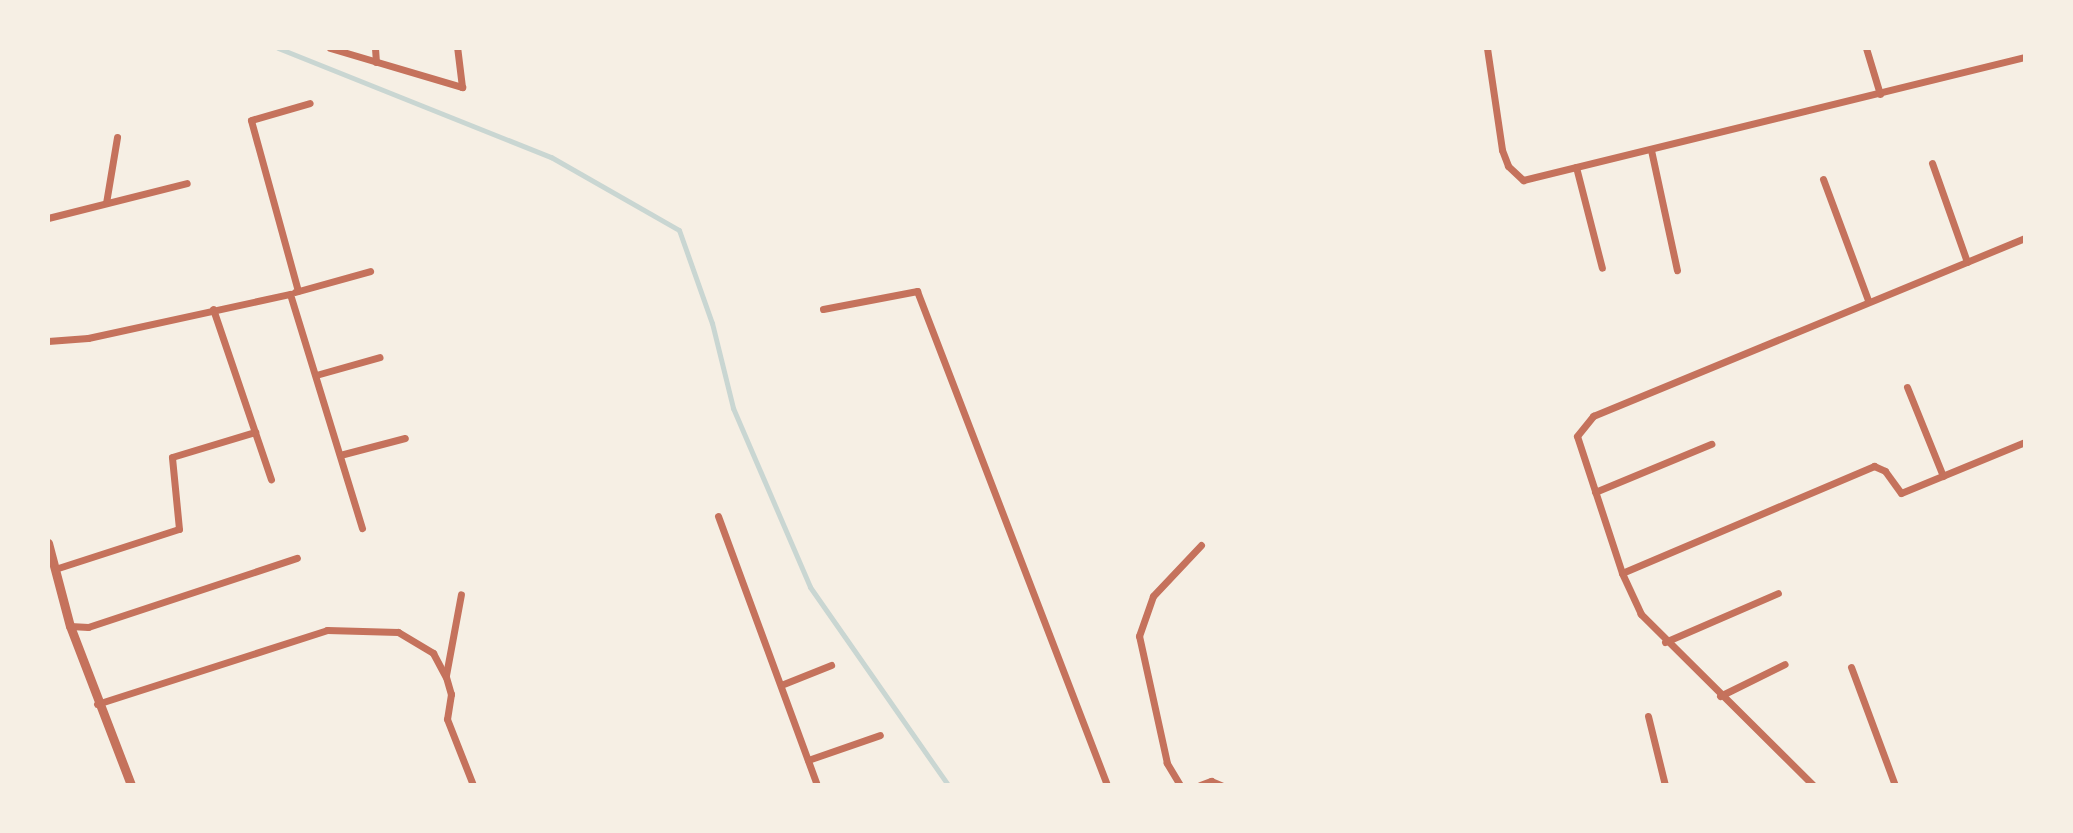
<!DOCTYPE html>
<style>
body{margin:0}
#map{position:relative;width:2073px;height:833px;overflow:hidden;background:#f6efe4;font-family:"Varela Round",sans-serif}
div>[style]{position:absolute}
.stream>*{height:5px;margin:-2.5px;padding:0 2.5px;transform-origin:2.5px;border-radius:2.5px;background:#c9d6d2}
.minor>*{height:7px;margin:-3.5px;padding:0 3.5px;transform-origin:3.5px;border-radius:3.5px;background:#c5725c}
.tertiary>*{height:9px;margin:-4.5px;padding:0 4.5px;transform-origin:4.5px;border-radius:4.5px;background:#c5725c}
span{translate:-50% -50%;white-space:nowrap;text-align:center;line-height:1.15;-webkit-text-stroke:7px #f6efe4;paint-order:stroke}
.frame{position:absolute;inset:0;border:50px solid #f6efe4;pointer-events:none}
</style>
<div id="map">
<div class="stream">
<div style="left:278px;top:48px;width:294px;rotate:21.8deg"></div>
<div style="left:551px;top:157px;width:147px;rotate:29.7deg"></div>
<div style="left:679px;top:230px;width:99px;rotate:70.5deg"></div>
<div style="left:712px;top:323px;width:88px;rotate:76.1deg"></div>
<div style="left:733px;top:408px;width:195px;rotate:66.7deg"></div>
<div style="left:810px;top:587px;width:241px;rotate:55.1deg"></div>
</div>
<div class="minor">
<div style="left:330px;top:48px;width:138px;rotate:16.5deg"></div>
<div style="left:462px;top:87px;width:39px;rotate:-97deg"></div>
<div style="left:375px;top:48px;width:14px;rotate:86deg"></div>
<div style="left:1487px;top:48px;width:103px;rotate:81.6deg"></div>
<div style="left:1502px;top:150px;width:17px;rotate:69deg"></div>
<div style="left:1508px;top:166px;width:21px;rotate:43deg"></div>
<div style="left:1523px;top:180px;width:517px;rotate:-13.77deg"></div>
<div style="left:1866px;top:48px;width:48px;rotate:73.1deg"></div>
<div style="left:1651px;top:150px;width:123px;rotate:77.8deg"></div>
<div style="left:1932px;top:163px;width:105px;rotate:70.5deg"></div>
<div style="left:1576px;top:167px;width:104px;rotate:75.6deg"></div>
<div style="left:1823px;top:179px;width:129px;rotate:69.6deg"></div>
<div style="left:106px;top:203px;width:67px;rotate:-80.5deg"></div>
<div style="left:48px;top:218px;width:143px;rotate:-14.1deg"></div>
<div style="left:298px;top:291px;width:177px;rotate:-105.4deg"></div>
<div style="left:251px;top:120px;width:61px;rotate:-16.1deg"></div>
<div style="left:295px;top:292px;width:78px;rotate:-15.6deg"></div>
<div style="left:213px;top:309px;width:180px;rotate:71.2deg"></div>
<div style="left:823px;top:309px;width:96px;rotate:-10.8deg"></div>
<div style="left:917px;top:291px;width:529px;rotate:68.96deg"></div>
<div style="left:48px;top:341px;width:40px;rotate:-4.3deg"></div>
<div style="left:88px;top:338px;width:207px;rotate:-12.3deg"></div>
<div style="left:290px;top:294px;width:245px;rotate:72.9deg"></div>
<div style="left:316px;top:375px;width:66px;rotate:-15.7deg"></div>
<div style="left:1907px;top:387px;width:96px;rotate:68deg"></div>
<div style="left:340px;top:455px;width:67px;rotate:-14.7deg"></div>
<div style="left:1595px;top:492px;width:126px;rotate:-22.5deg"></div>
<div style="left:718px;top:516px;width:287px;rotate:69.8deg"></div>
<div style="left:55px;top:569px;width:130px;rotate:-17.9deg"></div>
<div style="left:179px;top:529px;width:72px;rotate:-95.6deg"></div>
<div style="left:172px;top:457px;width:87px;rotate:-16.8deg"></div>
<div style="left:1622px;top:573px;width:274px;rotate:-23deg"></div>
<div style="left:1874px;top:466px;width:12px;rotate:24deg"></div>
<div style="left:1885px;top:471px;width:27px;rotate:54deg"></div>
<div style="left:1901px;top:493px;width:134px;rotate:-22.4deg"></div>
<div style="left:70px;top:626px;width:18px;rotate:3deg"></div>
<div style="left:88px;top:627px;width:220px;rotate:-18.3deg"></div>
<div style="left:1665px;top:642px;width:123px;rotate:-23.4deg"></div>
<div style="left:1851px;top:667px;width:126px;rotate:69.6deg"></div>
<div style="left:446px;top:675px;width:82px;rotate:-79.5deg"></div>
<div style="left:781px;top:685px;width:54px;rotate:-21.8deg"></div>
<div style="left:1720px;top:696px;width:72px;rotate:-26.2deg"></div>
<div style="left:97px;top:704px;width:242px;rotate:-17.8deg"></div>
<div style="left:327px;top:630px;width:71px;rotate:1.6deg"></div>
<div style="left:398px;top:632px;width:41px;rotate:31deg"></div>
<div style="left:433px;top:653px;width:27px;rotate:62deg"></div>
<div style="left:446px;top:677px;width:18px;rotate:74deg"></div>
<div style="left:451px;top:694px;width:25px;rotate:99deg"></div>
<div style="left:447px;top:719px;width:71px;rotate:68.5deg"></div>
<div style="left:1648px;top:716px;width:71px;rotate:76.2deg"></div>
<div style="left:808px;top:760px;width:76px;rotate:-19.1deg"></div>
<div style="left:1180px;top:785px;width:26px;rotate:-121deg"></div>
<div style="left:1167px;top:763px;width:130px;rotate:-102.4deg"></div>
<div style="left:1139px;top:636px;width:42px;rotate:-70.7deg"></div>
<div style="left:1153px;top:596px;width:70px;rotate:-46.7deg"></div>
<div style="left:1200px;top:785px;width:12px;rotate:-20deg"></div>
<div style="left:1211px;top:781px;width:11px;rotate:22deg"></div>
<div style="left:1813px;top:785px;width:243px;rotate:-135.2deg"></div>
<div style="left:1641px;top:614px;width:45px;rotate:-114.9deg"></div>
<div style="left:1622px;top:573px;width:144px;rotate:-108.2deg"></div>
<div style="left:1577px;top:436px;width:26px;rotate:-51deg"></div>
<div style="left:1593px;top:416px;width:467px;rotate:-22.4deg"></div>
</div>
<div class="tertiary">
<div style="left:48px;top:543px;width:86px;rotate:75.2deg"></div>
<div style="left:70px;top:626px;width:170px;rotate:69deg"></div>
</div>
<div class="frame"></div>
</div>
